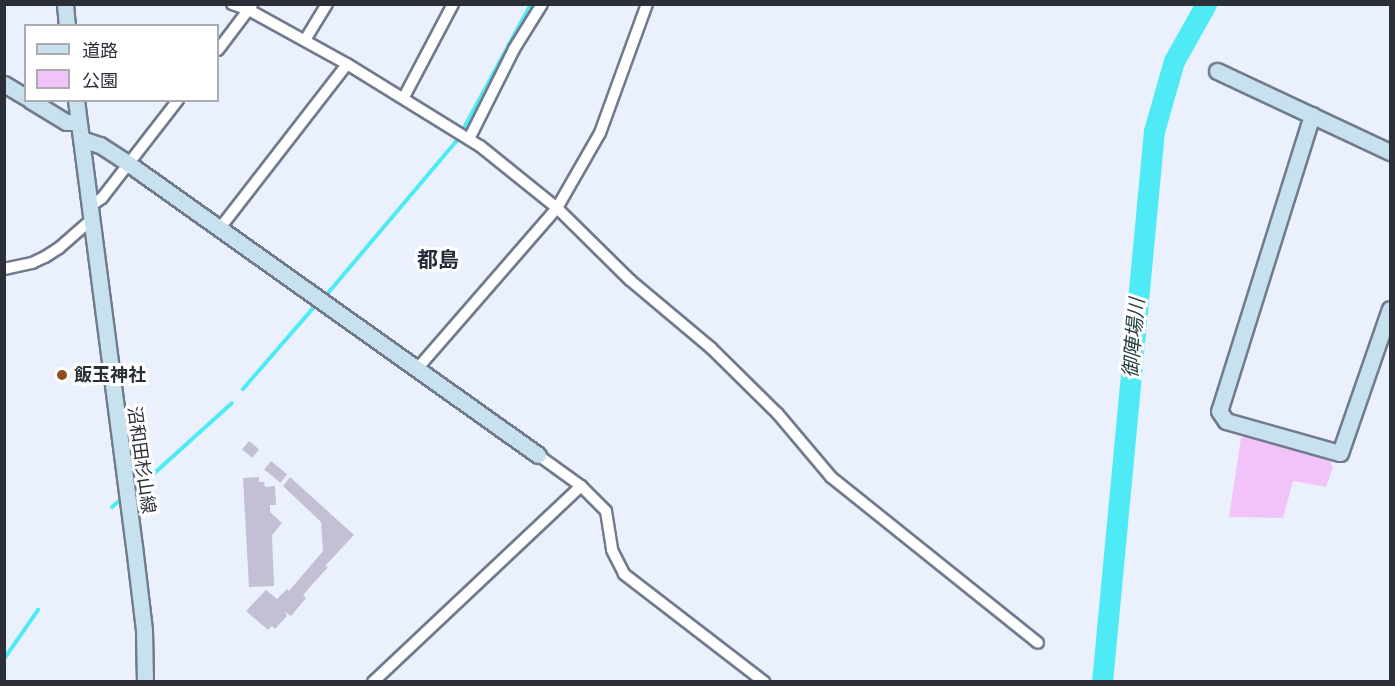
<!DOCTYPE html>
<meta charset="utf-8">
<style>
body{margin:0}
#map{position:relative;width:1395px;height:686px;overflow:hidden;background:#eaf1fd;font-family:"DM Sans","Noto Sans JP",sans-serif}
div>[style]{position:absolute}
.green>*{inset:0;background:#f2c3f9}
.stream>*{height:4px;margin:-2px;padding:0 2px;transform-origin:2px;border-radius:2px;background:#4eebf7}
.river>*{height:21px;margin:-10.5px;padding:0 10.5px;transform-origin:10.5px;border-radius:10.5px;background:#4eebf7}
.building>*{inset:0;background:#c3c0d5;transform-origin:0 0}
.roads{filter:drop-shadow(2px 0 #717b8d) drop-shadow(-2px 0 #717b8d) drop-shadow(0 2px #717b8d) drop-shadow(0 -2px #717b8d)}
.street>*{height:10px;margin:-5px;padding:0 5px;transform-origin:5px;border-radius:5px;background:#fff}
.secondary>*{height:15px;margin:-7.5px;padding:0 7.5px;transform-origin:7.5px;border-radius:7.5px;background:#c7e1ee}
.dots>*{width:16px;height:16px;translate:-50% -50%;box-sizing:border-box;border:3px solid #fff;border-radius:50%}
span{translate:-50% -50%;white-space:nowrap;text-align:center;line-height:1.15;-webkit-text-stroke:6px #fff;paint-order:stroke}
.poi-label{font-size:18px;color:#2b2f37;font-weight:700}
.left{translate:0 -50%;text-align:left}
.street-label{font-size:18px;color:#2b2f37}
.water-label{font-size:20px;color:#274143;font-style:italic}
.quarter-label{font-size:21px;color:#242c3b;font-weight:700}
.frame{position:absolute;inset:0;border:6px solid #2b2f37;pointer-events:none}
.legend{position:absolute;left:24px;top:24px;width:195px;height:78px;box-sizing:border-box;background:#fff;border:2px solid #aaacaf;margin:0;padding:8px 10px;list-style:none;font-size:18px;color:#2b2f37}
.legend li{display:flex;align-items:center;gap:12px;height:30px}
.legend b{width:30px;border:2px solid #aaacaf}
</style>
<div id="map">
<div class="green">
<div style="clip-path:polygon(1247px 436px,1329px 459px,1333px 467px,1326px 487px,1293px 481px,1283px 518px,1229px 517px,1241px 438px)"></div>
</div>
<div class="stream">
<div style="left:328px;top:293px;width:202px;rotate:-49.8deg"></div>
<div style="left:458px;top:139px;width:153px;rotate:-61.6deg"></div>
<div style="left:243px;top:389px;width:108px;rotate:-49.1deg"></div>
<div style="left:139px;top:487px;width:125px;rotate:-42.1deg"></div>
<div style="left:112px;top:507px;width:8px;rotate:-40deg"></div>
<div style="left:4px;top:659px;width:60px;rotate:-55.2deg"></div>
</div>
<div class="river">
<div style="left:1102px;top:682px;width:553px;rotate:-84.61deg"></div>
<div style="left:1154px;top:131px;width:73px;rotate:-74.1deg"></div>
<div style="left:1174px;top:61px;width:65px;rotate:-60.7deg"></div>
</div>
<div class="building">
<div style="left:249px;top:441px;width:13px;height:11px;rotate:39deg"></div>
<div style="left:271px;top:461px;width:21px;height:11px;rotate:39deg"></div>
<div style="clip-path:polygon(259px 477px,259px 482px,264px 482px,265px 487px,275px 486px,276px 505px,270px 505px,270px 512px,282px 523px,272px 535px,274px 586px,249px 587px,243px 478px)"></div>
<div style="clip-path:polygon(290px 477px,354px 535px,325px 566px,328px 567px,303px 595px,306px 598px,291px 616px,285px 612px,287px 616px,275px 629px,272px 626px,268px 630px,246px 611px,266px 590px,277px 599px,287px 589px,289px 591px,323px 551px,321px 522px,283px 486px)"></div>
</div>
<div class="roads">
<div class="street">
<div style="left:232px;top:4px;width:18px;rotate:19deg"></div>
<div style="left:249px;top:10px;width:112px;rotate:28.9deg"></div>
<div style="left:347px;top:64px;width:156px;rotate:31.7deg"></div>
<div style="left:480px;top:146px;width:99px;rotate:38.8deg"></div>
<div style="left:557px;top:208px;width:103px;rotate:44.6deg"></div>
<div style="left:630px;top:280px;width:106px;rotate:40deg"></div>
<div style="left:711px;top:348px;width:94px;rotate:44.6deg"></div>
<div style="left:778px;top:414px;width:82px;rotate:49.9deg"></div>
<div style="left:831px;top:477px;width:265px;rotate:38.7deg"></div>
<div style="left:305px;top:40px;width:42px;rotate:-58.6deg"></div>
<div style="left:218px;top:50px;width:56px;rotate:-52.9deg"></div>
<div style="left:404px;top:97px;width:105px;rotate:-62.2deg"></div>
<div style="left:469px;top:139px;width:101px;rotate:-63.4deg"></div>
<div style="left:514px;top:49px;width:53px;rotate:-58.1deg"></div>
<div style="left:89px;top:207px;width:16px;rotate:-35deg"></div>
<div style="left:102px;top:198px;width:124px;rotate:-52.2deg"></div>
<div style="left:220px;top:228px;width:207px;rotate:-52.2deg"></div>
<div style="left:4px;top:269px;width:29px;rotate:-12deg"></div>
<div style="left:32px;top:263px;width:14px;rotate:-25deg"></div>
<div style="left:45px;top:257px;width:17px;rotate:-33deg"></div>
<div style="left:59px;top:248px;width:43px;rotate:-41.2deg"></div>
<div style="left:417px;top:369px;width:213px;rotate:-49deg"></div>
<div style="left:557px;top:208px;width:86px;rotate:-60.2deg"></div>
<div style="left:600px;top:133px;width:137px;rotate:-70deg"></div>
<div style="left:538px;top:455px;width:53px;rotate:35.8deg"></div>
<div style="left:581px;top:486px;width:35px;rotate:45deg"></div>
<div style="left:606px;top:511px;width:39px;rotate:81deg"></div>
<div style="left:612px;top:550px;width:27px;rotate:63deg"></div>
<div style="left:624px;top:574px;width:177px;rotate:37.6deg"></div>
<div style="left:373px;top:682px;width:286px;rotate:-43.3deg"></div>
</div>
<div class="secondary">
<div style="left:65px;top:4px;width:22px;rotate:85deg"></div>
<div style="left:1217px;top:71px;width:191px;rotate:25.1deg"></div>
<div style="left:4px;top:84px;width:26px;rotate:31deg"></div>
<div style="left:30px;top:100px;width:42px;rotate:31.4deg"></div>
<div style="left:66px;top:122px;width:12px"></div>
<div style="left:76px;top:100px;width:450px;rotate:82.6deg"></div>
<div style="left:134px;top:546px;width:85px;rotate:83.2deg"></div>
<div style="left:144px;top:630px;width:52px;rotate:88.9deg"></div>
<div style="left:1312px;top:115px;width:310px;rotate:107.4deg"></div>
<div style="left:1219px;top:411px;width:12px;rotate:55deg"></div>
<div style="left:1226px;top:421px;width:118px;rotate:15.7deg"></div>
<div style="left:1340px;top:453px;width:152px;rotate:-70.9deg"></div>
<div style="left:81px;top:139px;width:20px;rotate:18deg"></div>
<div style="left:100px;top:145px;width:35px;rotate:33deg"></div>
<div style="left:129px;top:164px;width:502px;rotate:35.43deg"></div>
</div>
</div>
<div class="dots">
<div style="left:62px;top:375px;background:#904c1f"></div>
</div>
<div class="poi-label">
<span class="left" style="left:74px;top:375px">飯玉神社</span>
</div>
<div class="street-label">
<span style="left:141px;top:460px;rotate:82deg">沼和田杉山線</span>
</div>
<div class="water-label">
<span style="left:1134px;top:338px;rotate:-85deg">御陣場川</span>
</div>
<div class="quarter-label">
<span style="left:438px;top:260px">都島</span>
</div>
<div class="frame"></div>
<ul class="legend">
<li><b style="height:8px;background:#c7e1ee"></b>道路</li>
<li><b style="height:16px;background:#f2c3f9"></b>公園</li>
</ul>
</div>
